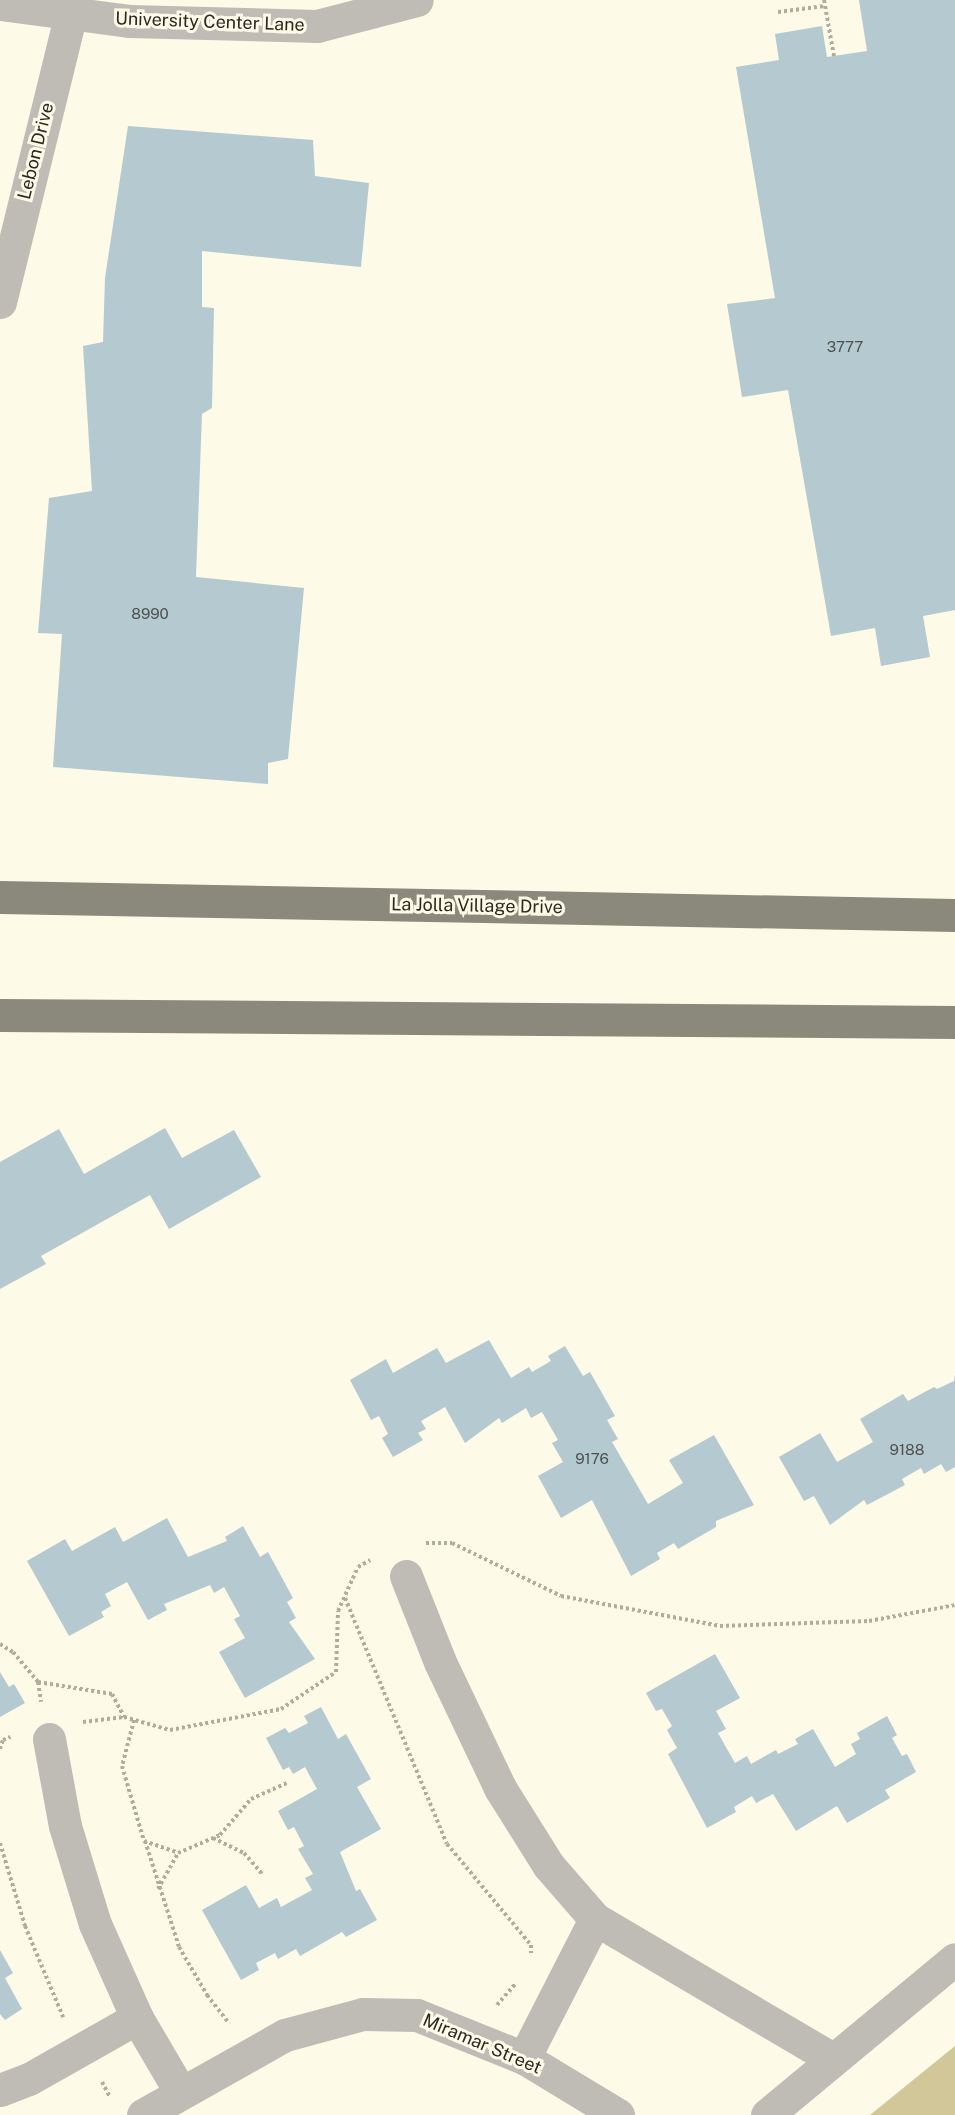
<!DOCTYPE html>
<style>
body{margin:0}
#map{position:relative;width:955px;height:2115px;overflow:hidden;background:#fdfae7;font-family:"Public Sans",sans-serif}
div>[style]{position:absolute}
.green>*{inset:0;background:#d1c799}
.building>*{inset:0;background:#b5c9d1}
.path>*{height:4px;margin-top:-2px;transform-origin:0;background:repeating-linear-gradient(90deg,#afad9e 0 3px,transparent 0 6px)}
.minor>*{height:33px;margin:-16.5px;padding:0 16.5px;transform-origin:16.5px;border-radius:16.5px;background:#bebcb4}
.major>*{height:33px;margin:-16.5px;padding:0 16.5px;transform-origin:16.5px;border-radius:16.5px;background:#8b897b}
span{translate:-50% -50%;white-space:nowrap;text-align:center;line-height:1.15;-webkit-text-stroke:6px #fdfae7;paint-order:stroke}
.number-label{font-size:15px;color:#4d514e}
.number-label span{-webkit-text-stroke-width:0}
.street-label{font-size:18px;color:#2a2922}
</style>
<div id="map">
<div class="green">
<div style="clip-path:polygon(955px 2046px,955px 2115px,870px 2115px)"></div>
</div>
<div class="building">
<div style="clip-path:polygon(859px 0,955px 0,955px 610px,923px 616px,930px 657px,881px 666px,875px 628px,831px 636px,788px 390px,742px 397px,727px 304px,775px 298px,736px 67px,779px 60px,775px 34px,822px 26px,827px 57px,867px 51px)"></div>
<div style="clip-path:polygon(128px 126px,313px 140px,315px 176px,369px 183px,361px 267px,202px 251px,202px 307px,214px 308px,212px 408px,202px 414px,196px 577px,304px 588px,288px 759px,268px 763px,268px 784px,53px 767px,62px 634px,38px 633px,49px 498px,92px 491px,83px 346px,103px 342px,105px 278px)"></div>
<div style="clip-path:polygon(165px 1128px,182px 1158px,234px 1130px,261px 1177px,169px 1229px,150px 1195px,41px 1256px,46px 1264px,0 1289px,0 1162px,59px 1129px,84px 1174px)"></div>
<div style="clip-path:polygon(489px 1340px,511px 1378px,529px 1367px,532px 1372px,551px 1361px,548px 1356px,565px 1346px,583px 1376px,590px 1372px,615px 1416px,607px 1420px,618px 1439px,612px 1442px,648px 1504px,683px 1483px,669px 1460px,714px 1435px,754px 1505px,716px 1521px,716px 1527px,678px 1549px,674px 1543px,657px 1553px,660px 1559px,631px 1576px,592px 1500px,561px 1518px,538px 1476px,563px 1462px,552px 1443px,558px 1440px,542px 1412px,531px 1418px,526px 1408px,502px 1423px,499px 1418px,465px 1443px,445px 1407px,421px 1421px,426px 1429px,418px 1433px,423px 1440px,393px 1457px,382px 1438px,388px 1434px,379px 1416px,371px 1420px,350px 1380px,386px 1359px,393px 1373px,437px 1348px,446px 1363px)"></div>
<div style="clip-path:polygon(955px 1374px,955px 1467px,946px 1472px,941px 1464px,924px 1474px,921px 1468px,902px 1479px,905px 1485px,867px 1505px,864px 1500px,830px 1525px,814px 1496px,804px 1501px,779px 1457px,820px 1433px,837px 1462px,873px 1442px,860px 1419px,903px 1394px,908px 1401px,934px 1387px,937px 1389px,954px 1381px)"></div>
<div style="clip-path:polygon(167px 1518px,188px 1557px,227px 1541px,225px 1537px,243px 1526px,260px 1557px,268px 1552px,293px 1598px,287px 1602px,296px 1618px,289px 1622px,315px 1659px,245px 1698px,219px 1652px,245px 1638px,234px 1619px,240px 1616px,224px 1587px,214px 1593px,210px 1585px,164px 1604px,167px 1610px,148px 1620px,127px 1582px,105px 1594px,111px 1606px,101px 1612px,104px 1617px,69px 1636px,27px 1561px,65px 1539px,72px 1551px,115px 1527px,123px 1542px)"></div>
<div style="clip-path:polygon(715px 1654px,740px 1698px,716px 1711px,726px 1729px,718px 1733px,735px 1763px,747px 1756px,751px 1764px,776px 1750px,778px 1754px,798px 1744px,795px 1739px,813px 1729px,835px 1767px,856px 1754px,851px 1744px,860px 1739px,857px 1733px,887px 1716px,897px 1735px,892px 1738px,902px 1756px,907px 1754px,916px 1772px,885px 1790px,890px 1798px,847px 1823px,837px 1806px,796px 1831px,773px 1794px,756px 1803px,752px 1796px,734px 1807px,736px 1812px,707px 1828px,668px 1754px,677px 1748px,667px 1730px,672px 1726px,662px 1709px,656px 1711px,646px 1693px)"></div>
<div style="clip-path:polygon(0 1672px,9px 1687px,14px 1684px,25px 1703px,0 1717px)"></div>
<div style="clip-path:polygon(321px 1707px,338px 1739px,346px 1734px,371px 1779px,357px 1787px,381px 1829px,340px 1852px,356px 1891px,360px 1889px,377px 1920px,346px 1937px,342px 1932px,300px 1956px,296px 1949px,278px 1959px,275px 1953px,256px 1963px,259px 1970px,241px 1980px,202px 1910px,246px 1885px,259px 1908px,277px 1898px,281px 1907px,312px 1890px,305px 1878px,313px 1874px,298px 1849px,304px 1846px,294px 1827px,288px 1830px,278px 1811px,317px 1789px,305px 1767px,293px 1774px,289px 1767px,283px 1770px,266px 1738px,285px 1728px,289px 1733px,308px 1723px,304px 1716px)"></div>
<div style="clip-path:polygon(0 1950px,13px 1973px,5px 1978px,22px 2009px,5px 2020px,0 2014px)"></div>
</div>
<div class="path">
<div style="left:824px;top:0;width:57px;rotate:79.9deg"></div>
<div style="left:778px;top:12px;width:47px;rotate:-7.3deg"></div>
<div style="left:426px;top:1543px;width:26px"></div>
<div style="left:452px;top:1543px;width:121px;rotate:25.9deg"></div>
<div style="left:561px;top:1596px;width:162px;rotate:10.7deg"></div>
<div style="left:720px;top:1626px;width:149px;rotate:-1.9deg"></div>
<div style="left:869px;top:1621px;width:87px;rotate:-10.5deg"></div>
<div style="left:345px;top:1598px;width:266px;rotate:67.5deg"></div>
<div style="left:447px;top:1844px;width:131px;rotate:50.3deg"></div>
<div style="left:531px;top:1945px;width:8px;rotate:90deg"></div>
<div style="left:0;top:1644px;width:15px;rotate:32deg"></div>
<div style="left:13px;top:1652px;width:39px;rotate:50deg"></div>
<div style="left:38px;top:1682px;width:75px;rotate:9.2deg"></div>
<div style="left:112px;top:1694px;width:26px;rotate:62deg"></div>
<div style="left:124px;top:1717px;width:48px;rotate:15.8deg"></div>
<div style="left:170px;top:1730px;width:113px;rotate:-10.7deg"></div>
<div style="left:281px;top:1709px;width:66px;rotate:-33.9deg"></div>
<div style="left:336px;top:1672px;width:61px;rotate:-88.1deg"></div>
<div style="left:338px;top:1611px;width:48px;rotate:-65.6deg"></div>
<div style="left:358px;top:1567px;width:14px;rotate:-30deg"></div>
<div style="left:38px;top:1682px;width:20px;rotate:81deg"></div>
<div style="left:134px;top:1720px;width:48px;rotate:104.6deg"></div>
<div style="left:122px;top:1766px;width:78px;rotate:73.7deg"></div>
<div style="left:144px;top:1841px;width:36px;rotate:19deg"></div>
<div style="left:178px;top:1853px;width:46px;rotate:-23.2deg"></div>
<div style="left:220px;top:1835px;width:48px;rotate:-49.3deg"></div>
<div style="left:251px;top:1799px;width:42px;rotate:-24.1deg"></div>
<div style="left:83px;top:1722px;width:41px;rotate:-7deg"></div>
<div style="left:0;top:1749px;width:9px;rotate:-72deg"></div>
<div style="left:3px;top:1740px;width:8px;rotate:-23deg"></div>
<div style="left:213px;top:1838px;width:34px;rotate:26deg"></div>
<div style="left:244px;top:1853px;width:28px;rotate:49deg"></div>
<div style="left:145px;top:1841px;width:111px;rotate:72.2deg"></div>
<div style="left:179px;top:1947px;width:56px;rotate:59.7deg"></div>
<div style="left:207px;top:1995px;width:36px;rotate:52deg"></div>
<div style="left:0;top:1843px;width:87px;rotate:73.2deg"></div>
<div style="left:25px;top:1926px;width:99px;rotate:67.3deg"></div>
<div style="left:158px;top:1889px;width:41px;rotate:-60.9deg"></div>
<div style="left:497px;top:2005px;width:28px;rotate:-49deg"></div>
<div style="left:102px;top:2082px;width:17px;rotate:62deg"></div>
</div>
<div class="minor">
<div style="left:0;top:4px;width:130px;rotate:7.5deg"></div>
<div style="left:129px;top:21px;width:188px;rotate:1.5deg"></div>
<div style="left:317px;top:26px;width:103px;rotate:-14.6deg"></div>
<div style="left:0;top:302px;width:311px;rotate:-76.2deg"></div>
<div style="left:406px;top:1576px;width:92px;rotate:68.4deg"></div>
<div style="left:440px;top:1662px;width:140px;rotate:64.5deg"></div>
<div style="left:500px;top:1788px;width:92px;rotate:57.9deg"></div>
<div style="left:549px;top:1866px;width:70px;rotate:49deg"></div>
<div style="left:595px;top:1919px;width:276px;rotate:30.5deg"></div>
<div style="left:49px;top:1739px;width:88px;rotate:79.6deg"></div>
<div style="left:65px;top:1826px;width:102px;rotate:73deg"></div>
<div style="left:95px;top:1924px;width:103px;rotate:65.9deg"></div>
<div style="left:137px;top:2018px;width:87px;rotate:59.6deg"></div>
<div style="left:524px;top:2058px;width:156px;rotate:-62.9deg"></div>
<div style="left:0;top:2090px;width:31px;rotate:-21deg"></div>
<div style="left:29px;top:2079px;width:124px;rotate:-29.5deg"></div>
<div style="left:143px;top:2115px;width:163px;rotate:-29.4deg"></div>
<div style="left:285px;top:2035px;width:81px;rotate:-15.1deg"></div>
<div style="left:363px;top:2014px;width:54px;rotate:1.1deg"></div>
<div style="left:417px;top:2015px;width:115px;rotate:21.9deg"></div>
<div style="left:524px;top:2058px;width:110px;rotate:31.2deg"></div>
<div style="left:767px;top:2115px;width:244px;rotate:-39.7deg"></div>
</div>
<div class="major">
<div style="left:0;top:897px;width:955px;rotate:1.08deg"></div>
<div style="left:0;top:1015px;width:955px;rotate:0.42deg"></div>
</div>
<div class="number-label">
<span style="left:845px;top:347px">3777</span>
<span style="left:150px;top:614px">8990</span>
<span style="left:907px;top:1450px">9188</span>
<span style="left:592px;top:1459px">9176</span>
</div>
<div class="street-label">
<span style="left:210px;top:22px;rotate:2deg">University Center Lane</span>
<span style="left:36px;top:151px;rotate:-76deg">Lebon Drive</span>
<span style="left:477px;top:906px;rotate:1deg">La Jolla Village Drive</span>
<span style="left:482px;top:2044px;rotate:23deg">Miramar Street</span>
</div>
</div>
